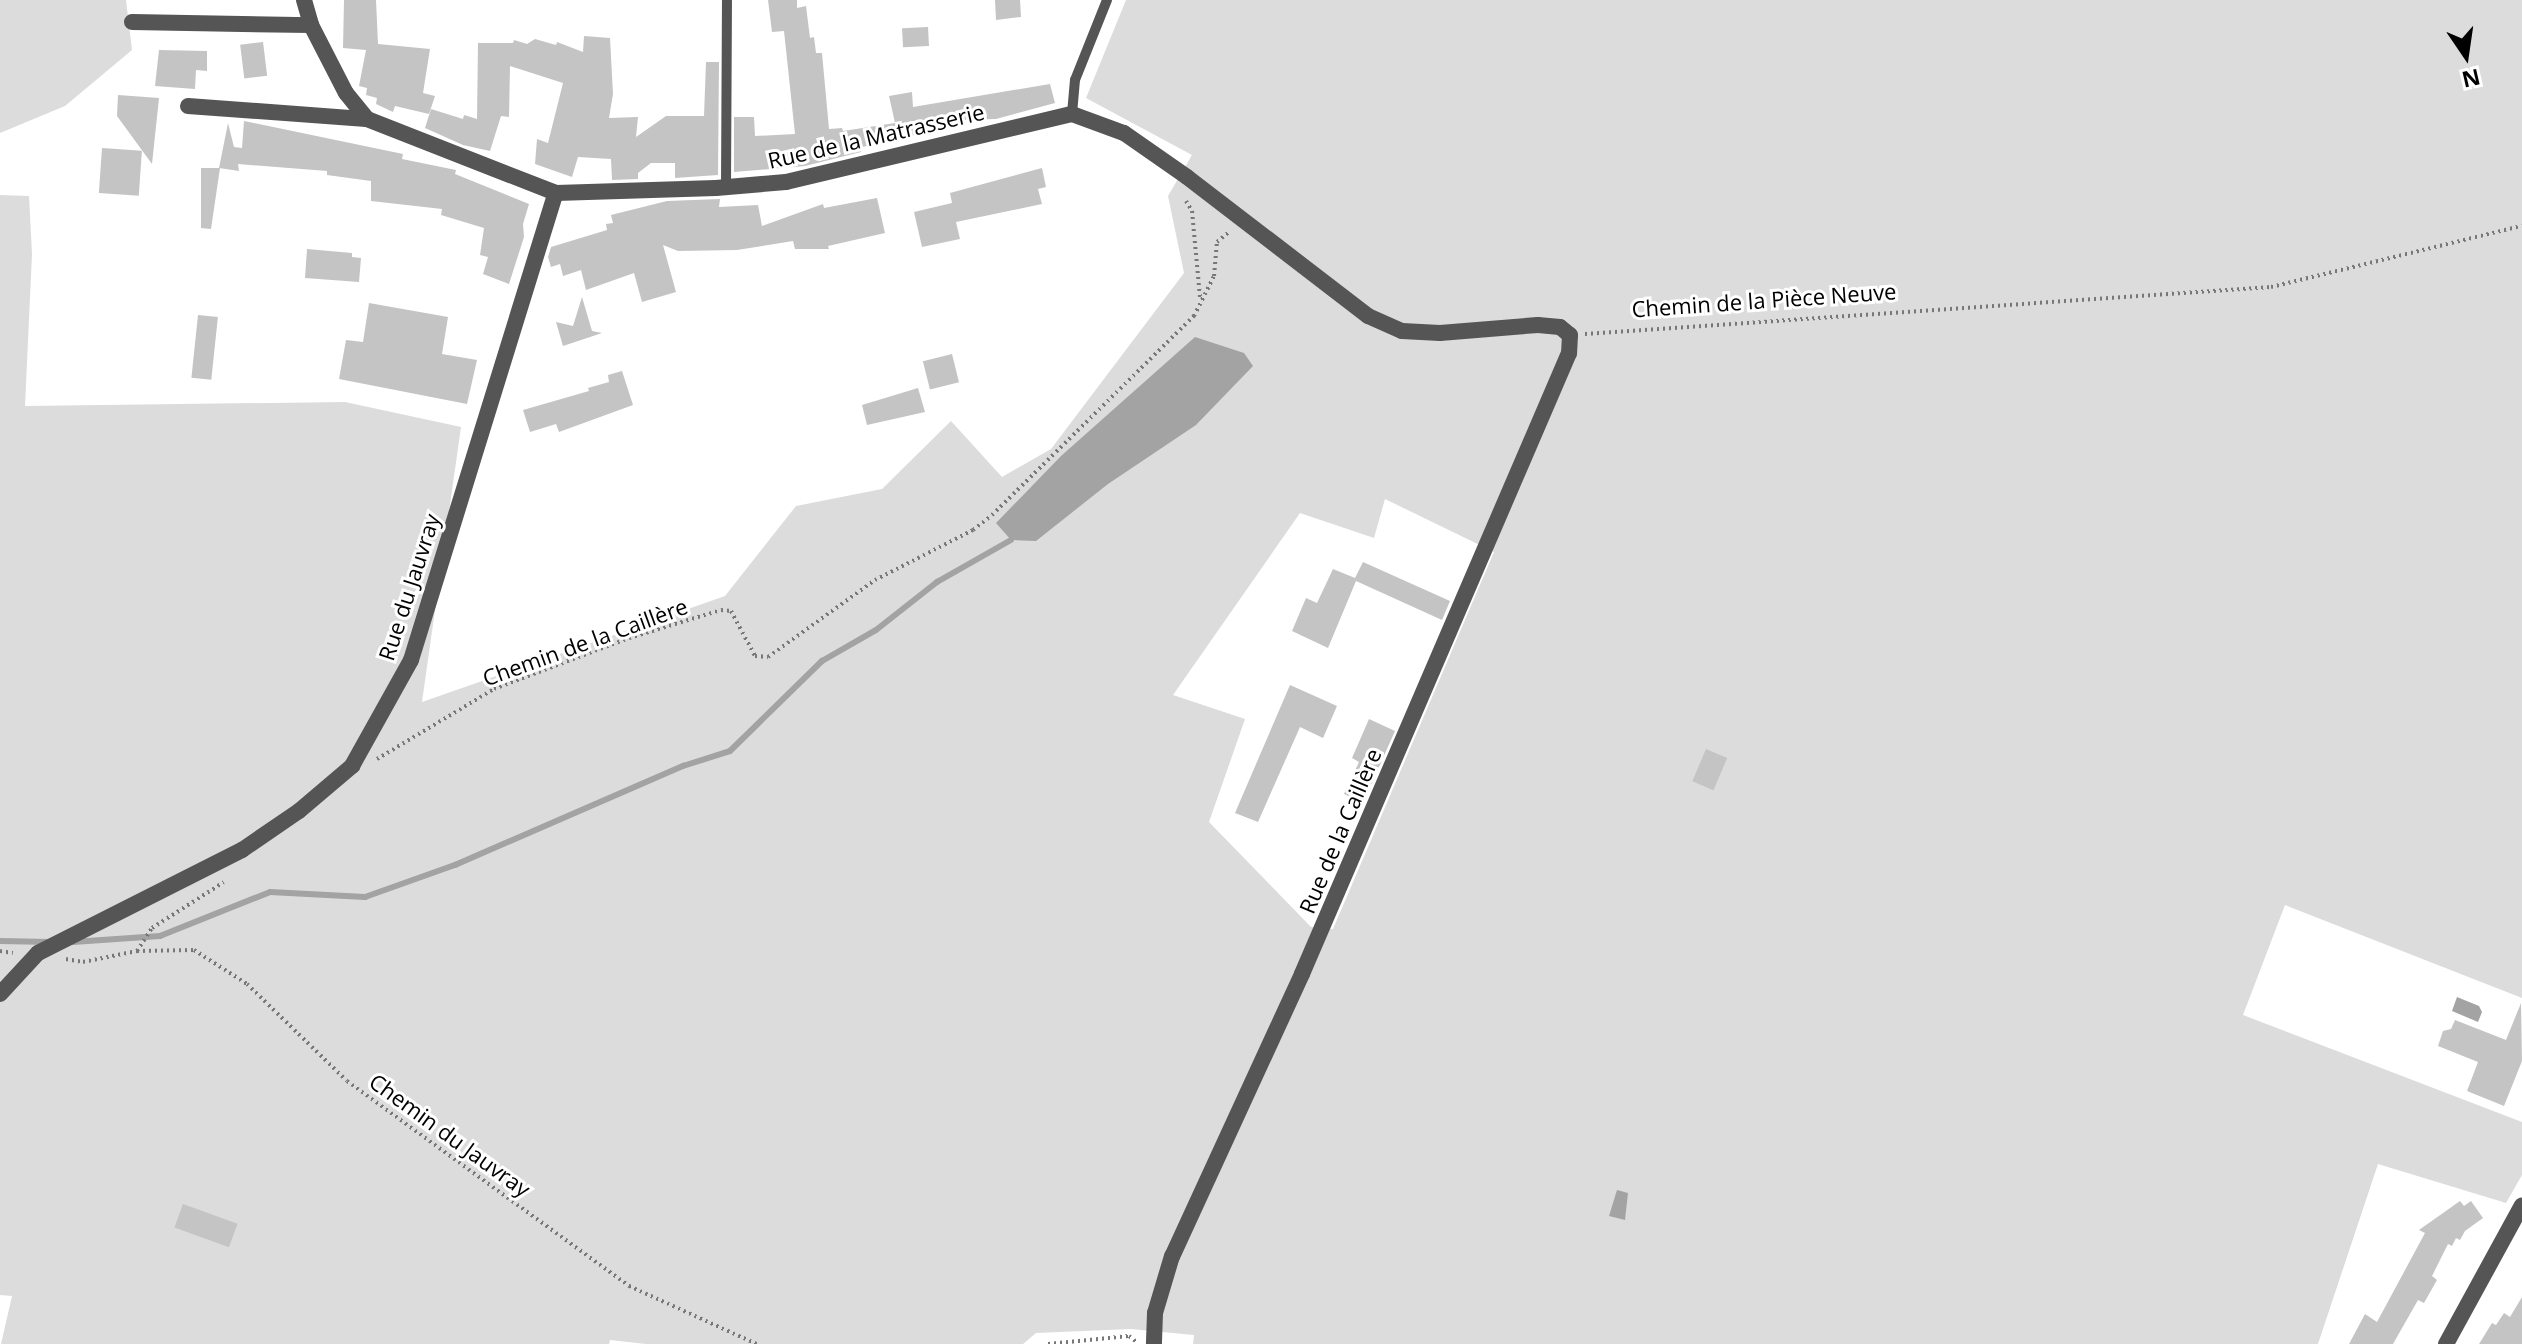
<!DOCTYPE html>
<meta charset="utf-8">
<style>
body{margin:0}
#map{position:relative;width:2522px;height:1344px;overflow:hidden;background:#fff;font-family:"Open Sans",sans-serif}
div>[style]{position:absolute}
.green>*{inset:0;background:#dcdcdc}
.water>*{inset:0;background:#a3a3a3}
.stream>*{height:6px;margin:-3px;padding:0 3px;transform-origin:3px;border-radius:3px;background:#a3a3a3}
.building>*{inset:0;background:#c4c4c4;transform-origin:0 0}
.path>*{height:4px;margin-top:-2px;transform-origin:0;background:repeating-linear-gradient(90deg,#777 0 2px,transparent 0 6px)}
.service>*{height:10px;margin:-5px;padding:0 5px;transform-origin:5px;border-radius:5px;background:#555}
.minor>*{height:16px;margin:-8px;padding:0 8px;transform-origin:8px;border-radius:8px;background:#555}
span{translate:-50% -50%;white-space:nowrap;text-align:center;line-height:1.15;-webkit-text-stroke:6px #fff;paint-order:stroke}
.street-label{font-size:22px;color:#000}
.north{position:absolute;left:2426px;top:16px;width:80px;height:80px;-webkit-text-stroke:6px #fff;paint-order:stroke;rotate:167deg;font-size:22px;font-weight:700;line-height:32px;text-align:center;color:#000}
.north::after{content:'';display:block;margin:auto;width:28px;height:36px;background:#000;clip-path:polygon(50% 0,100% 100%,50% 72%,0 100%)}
</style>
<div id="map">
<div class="green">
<div style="clip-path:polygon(0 0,126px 0,132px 50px,65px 106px,0 133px)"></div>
<div style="clip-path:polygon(evenodd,1126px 0,2522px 0,2522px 998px,2285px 905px,2243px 1015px,2522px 1122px,2522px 1175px,2506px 1203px,2378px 1164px,2318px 1344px,1193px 1344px,1194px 1335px,1131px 1329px,1036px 1333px,1023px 1344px,646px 1344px,610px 1340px,609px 1344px,1px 1344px,12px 1296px,0 1295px,0 195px,29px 196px,32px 254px,25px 406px,345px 402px,461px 427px,422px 702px,725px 596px,796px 506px,882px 489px,951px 421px,1002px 477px,1051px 449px,1184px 273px,1168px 196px,1192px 155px,1086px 98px,1126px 0,1385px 499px,1494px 552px,1333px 929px,1311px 927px,1209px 822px,1245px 719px,1173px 695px,1300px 513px,1374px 538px,1385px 499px)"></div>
</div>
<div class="water">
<div style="clip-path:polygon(1195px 337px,1244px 353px,1253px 366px,1196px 425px,1108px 484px,1036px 541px,1011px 540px,996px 523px,1061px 456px)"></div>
<div style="clip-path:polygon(2457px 997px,2479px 1006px,2482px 1012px,2478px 1022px,2452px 1011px)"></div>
<div style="clip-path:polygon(1617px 1190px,1628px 1193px,1625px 1220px,1609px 1216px)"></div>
</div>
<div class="stream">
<div style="left:0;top:941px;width:50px;rotate:1.1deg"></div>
<div style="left:73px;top:942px;width:87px;rotate:-3.9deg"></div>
<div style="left:160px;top:936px;width:118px;rotate:-21.8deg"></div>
<div style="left:270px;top:892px;width:95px;rotate:3deg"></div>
<div style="left:365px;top:897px;width:96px;rotate:-19.6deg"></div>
<div style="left:455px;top:865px;width:249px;rotate:-23.5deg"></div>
<div style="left:683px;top:766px;width:49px;rotate:-17.7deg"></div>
<div style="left:730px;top:751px;width:129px;rotate:-44.4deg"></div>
<div style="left:822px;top:661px;width:62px;rotate:-29.9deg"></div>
<div style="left:876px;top:630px;width:78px;rotate:-38.2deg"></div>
<div style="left:937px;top:582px;width:85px;rotate:-29.6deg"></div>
</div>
<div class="building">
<div style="clip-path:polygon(344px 0,376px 0,378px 44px,430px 49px,423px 93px,435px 96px,429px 114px,395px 106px,393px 112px,376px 104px,377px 98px,366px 95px,367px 88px,359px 86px,366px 50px,343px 48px)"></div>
<div style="clip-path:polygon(768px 0,797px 0,797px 8px,806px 6px,810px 38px,814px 37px,816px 53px,822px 53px,829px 129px,842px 128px,843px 131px,895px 123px,889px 96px,912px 92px,913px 107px,1050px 84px,1055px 103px,996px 119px,958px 120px,959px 125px,862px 147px,861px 152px,805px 166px,734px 172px,734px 117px,754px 117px,755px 136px,795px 134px,784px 31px,772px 32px)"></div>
<div style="clip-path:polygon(995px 0,1020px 0,1021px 17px,996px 20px)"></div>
<div style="left:928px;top:27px;width:19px;height:26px;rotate:87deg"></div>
<div style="clip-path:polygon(584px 36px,610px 38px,613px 94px,609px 118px,638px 117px,636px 137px,666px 116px,704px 116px,706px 62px,719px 62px,718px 175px,675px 178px,675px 163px,651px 163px,638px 173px,638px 179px,612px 180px,611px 159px,578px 157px,572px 177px,535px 164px,537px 139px,548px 143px,563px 83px,510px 66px,509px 117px,501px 116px,490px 151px,463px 145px,425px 128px,431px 109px,463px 119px,464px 115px,477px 119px,478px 43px,513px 43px,514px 40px,527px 44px,535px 39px,556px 45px,557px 42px,583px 52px)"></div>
<div style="left:263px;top:42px;width:34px;height:23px;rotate:83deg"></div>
<div style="clip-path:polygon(159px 50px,207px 51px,207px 71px,196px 70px,195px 89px,155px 86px)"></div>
<div style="clip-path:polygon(118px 95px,159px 98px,152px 164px,117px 116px)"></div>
<div style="clip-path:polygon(244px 121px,403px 154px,402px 159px,456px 170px,455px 174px,529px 204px,523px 224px,524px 237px,509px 284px,483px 274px,488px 257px,480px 255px,484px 228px,441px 215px,442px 209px,371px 201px,371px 181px,327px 175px,327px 171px,238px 164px,239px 171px,219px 168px,228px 123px,234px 147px,242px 148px)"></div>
<div style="left:102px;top:148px;width:40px;height:45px;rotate:4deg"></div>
<div style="clip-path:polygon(201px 168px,220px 168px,211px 229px,201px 228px)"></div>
<div style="clip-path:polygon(1042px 168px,1046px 187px,1038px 189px,1042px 204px,956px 222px,960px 239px,922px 247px,914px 212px,952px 203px,950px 193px)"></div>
<div style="clip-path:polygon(877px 198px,885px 233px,828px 246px,829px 249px,795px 249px,793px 241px,737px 250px,678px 251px,663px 245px,676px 292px,642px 302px,634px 273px,586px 290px,581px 270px,563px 276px,560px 264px,551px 267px,548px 257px,551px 247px,607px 230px,606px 224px,613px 223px,611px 215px,667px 201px,720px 199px,719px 207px,758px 205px,762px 226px,823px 204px,824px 208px)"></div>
<div style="clip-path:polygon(307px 249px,352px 253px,352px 257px,361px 258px,359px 282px,305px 278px)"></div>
<div style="clip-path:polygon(582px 297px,592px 331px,602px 333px,563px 346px,556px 322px,573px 326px)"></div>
<div style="clip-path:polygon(369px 303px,448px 317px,442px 354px,477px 360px,467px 404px,339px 379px,346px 340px,363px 342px)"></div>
<div style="left:198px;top:315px;width:20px;height:63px;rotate:6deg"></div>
<div style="left:952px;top:354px;width:29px;height:30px;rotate:76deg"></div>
<div style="clip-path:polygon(622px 371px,633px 405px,559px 432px,556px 424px,530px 432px,523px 410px,589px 391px,588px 388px,609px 382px,608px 375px)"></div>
<div style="clip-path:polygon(918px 388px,925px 412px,867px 425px,862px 405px)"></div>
<div style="clip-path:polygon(1363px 562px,1450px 601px,1442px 620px,1356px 581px,1328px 648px,1292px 631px,1306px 598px,1317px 603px,1333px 569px,1355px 578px)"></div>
<div style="clip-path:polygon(1290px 685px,1337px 706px,1323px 738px,1300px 727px,1258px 822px,1235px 813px)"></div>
<div style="clip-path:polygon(1369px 719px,1395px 731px,1363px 803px,1344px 794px,1359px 762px,1352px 758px)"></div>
<div style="left:1706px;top:749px;width:23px;height:35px;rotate:23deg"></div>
<div style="clip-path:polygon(2521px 1003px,2522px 1061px,2504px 1106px,2467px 1091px,2478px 1062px,2438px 1046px,2443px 1031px,2451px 1029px,2455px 1020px,2506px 1040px)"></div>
<div style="clip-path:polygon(2460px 1201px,2464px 1206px,2471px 1201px,2483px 1218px,2465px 1231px,2460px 1240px,2456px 1238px,2452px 1246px,2448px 1244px,2432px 1276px,2437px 1280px,2424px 1303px,2418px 1300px,2393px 1344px,2349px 1344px,2365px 1314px,2377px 1322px,2425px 1233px,2419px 1230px)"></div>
<div style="left:183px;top:1204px;width:58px;height:25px;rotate:20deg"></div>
<div style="clip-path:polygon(2522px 1297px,2522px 1344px,2479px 1344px,2492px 1323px,2496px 1325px,2504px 1313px,2510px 1317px)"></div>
</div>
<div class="path">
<div style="left:1186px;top:201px;width:12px;rotate:59deg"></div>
<div style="left:1192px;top:211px;width:87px;rotate:84.7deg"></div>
<div style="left:1585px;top:334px;width:688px;rotate:-3.92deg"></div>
<div style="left:2271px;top:287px;width:258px;rotate:-13.7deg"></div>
<div style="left:377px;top:759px;width:136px;rotate:-30.9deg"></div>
<div style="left:494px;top:689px;width:144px;rotate:-20.7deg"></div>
<div style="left:629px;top:638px;width:96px;rotate:-16.9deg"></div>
<div style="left:721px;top:610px;width:10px;rotate:6deg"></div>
<div style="left:731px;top:611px;width:51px;rotate:61.9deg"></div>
<div style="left:755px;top:656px;width:13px;rotate:4deg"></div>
<div style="left:768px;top:657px;width:132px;rotate:-35.7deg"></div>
<div style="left:875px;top:580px;width:110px;rotate:-27deg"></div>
<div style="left:973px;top:530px;width:24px;rotate:-38deg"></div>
<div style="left:992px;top:515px;width:284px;rotate:-44.6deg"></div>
<div style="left:1194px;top:316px;width:45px;rotate:-63.4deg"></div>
<div style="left:1214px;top:276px;width:34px;rotate:-85deg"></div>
<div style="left:1217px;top:242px;width:16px;rotate:-40deg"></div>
<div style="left:0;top:951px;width:13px;rotate:9deg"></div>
<div style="left:137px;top:951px;width:27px;rotate:-57deg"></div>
<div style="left:152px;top:928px;width:85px;rotate:-32.6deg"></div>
<div style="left:66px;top:959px;width:17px;rotate:10deg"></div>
<div style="left:83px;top:962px;width:55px;rotate:-11.5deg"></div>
<div style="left:137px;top:951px;width:57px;rotate:-1deg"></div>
<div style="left:194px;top:950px;width:63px;rotate:32.7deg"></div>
<div style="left:247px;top:984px;width:139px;rotate:44.1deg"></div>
<div style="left:347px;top:1081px;width:349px;rotate:36deg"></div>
<div style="left:629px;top:1286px;width:141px;rotate:24.4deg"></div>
<div style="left:1048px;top:1344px;width:81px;rotate:-5.6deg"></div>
<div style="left:1129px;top:1336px;width:11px;rotate:38deg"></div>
</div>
<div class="service">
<div style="left:1072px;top:114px;width:34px;rotate:-85deg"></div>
<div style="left:1075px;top:80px;width:86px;rotate:-68.2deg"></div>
<div style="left:726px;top:187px;width:186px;rotate:-89.7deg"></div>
</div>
<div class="minor">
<div style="left:304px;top:0;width:26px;rotate:74deg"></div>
<div style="left:311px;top:25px;width:76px;rotate:62.8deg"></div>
<div style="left:346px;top:93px;width:33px;rotate:51deg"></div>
<div style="left:132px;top:22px;width:179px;rotate:1deg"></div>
<div style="left:188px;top:106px;width:179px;rotate:4.2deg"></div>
<div style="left:367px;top:119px;width:203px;rotate:21.4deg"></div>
<div style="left:556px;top:193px;width:160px;rotate:-1.8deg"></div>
<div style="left:716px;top:188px;width:70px;rotate:-4.9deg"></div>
<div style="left:786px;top:182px;width:294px;rotate:-13.4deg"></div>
<div style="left:1072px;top:114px;width:55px;rotate:20.1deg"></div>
<div style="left:1124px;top:133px;width:77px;rotate:34.9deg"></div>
<div style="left:1187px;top:177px;width:228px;rotate:37.5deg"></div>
<div style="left:1368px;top:316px;width:37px;rotate:24deg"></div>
<div style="left:1402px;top:331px;width:38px;rotate:3deg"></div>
<div style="left:1440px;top:333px;width:98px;rotate:-4.7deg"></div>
<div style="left:1538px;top:325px;width:22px;rotate:5deg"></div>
<div style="left:1560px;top:327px;width:13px;rotate:39deg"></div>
<div style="left:1570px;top:335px;width:18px;rotate:93deg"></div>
<div style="left:1569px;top:353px;width:676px;rotate:113.27deg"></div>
<div style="left:1302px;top:974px;width:311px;rotate:114.7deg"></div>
<div style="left:1172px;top:1256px;width:59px;rotate:106.6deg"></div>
<div style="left:1155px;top:1313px;width:31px;rotate:92deg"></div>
<div style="left:0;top:994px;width:56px;rotate:-47.2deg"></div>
<div style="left:38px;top:953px;width:229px;rotate:-26.8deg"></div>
<div style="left:242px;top:850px;width:69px;rotate:-34.4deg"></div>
<div style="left:299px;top:811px;width:70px;rotate:-40.3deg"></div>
<div style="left:352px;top:766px;width:121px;rotate:-60.9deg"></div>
<div style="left:411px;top:660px;width:489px;rotate:-72.8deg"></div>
<div style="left:2446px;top:1344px;width:158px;rotate:-61.3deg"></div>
</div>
<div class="street-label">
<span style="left:876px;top:136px;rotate:-13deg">Rue de la Matrasserie</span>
<span style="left:1764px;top:300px;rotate:-4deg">Chemin de la Pièce Neuve</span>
<span style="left:409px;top:587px;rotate:-72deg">Rue du Jauvray</span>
<span style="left:585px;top:642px;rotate:-20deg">Chemin de la Caillère</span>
<span style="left:1340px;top:831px;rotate:-67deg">Rue de la Caillère</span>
<span style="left:450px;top:1135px;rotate:36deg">Chemin du Jauvray</span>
</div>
<div class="north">N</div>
</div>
